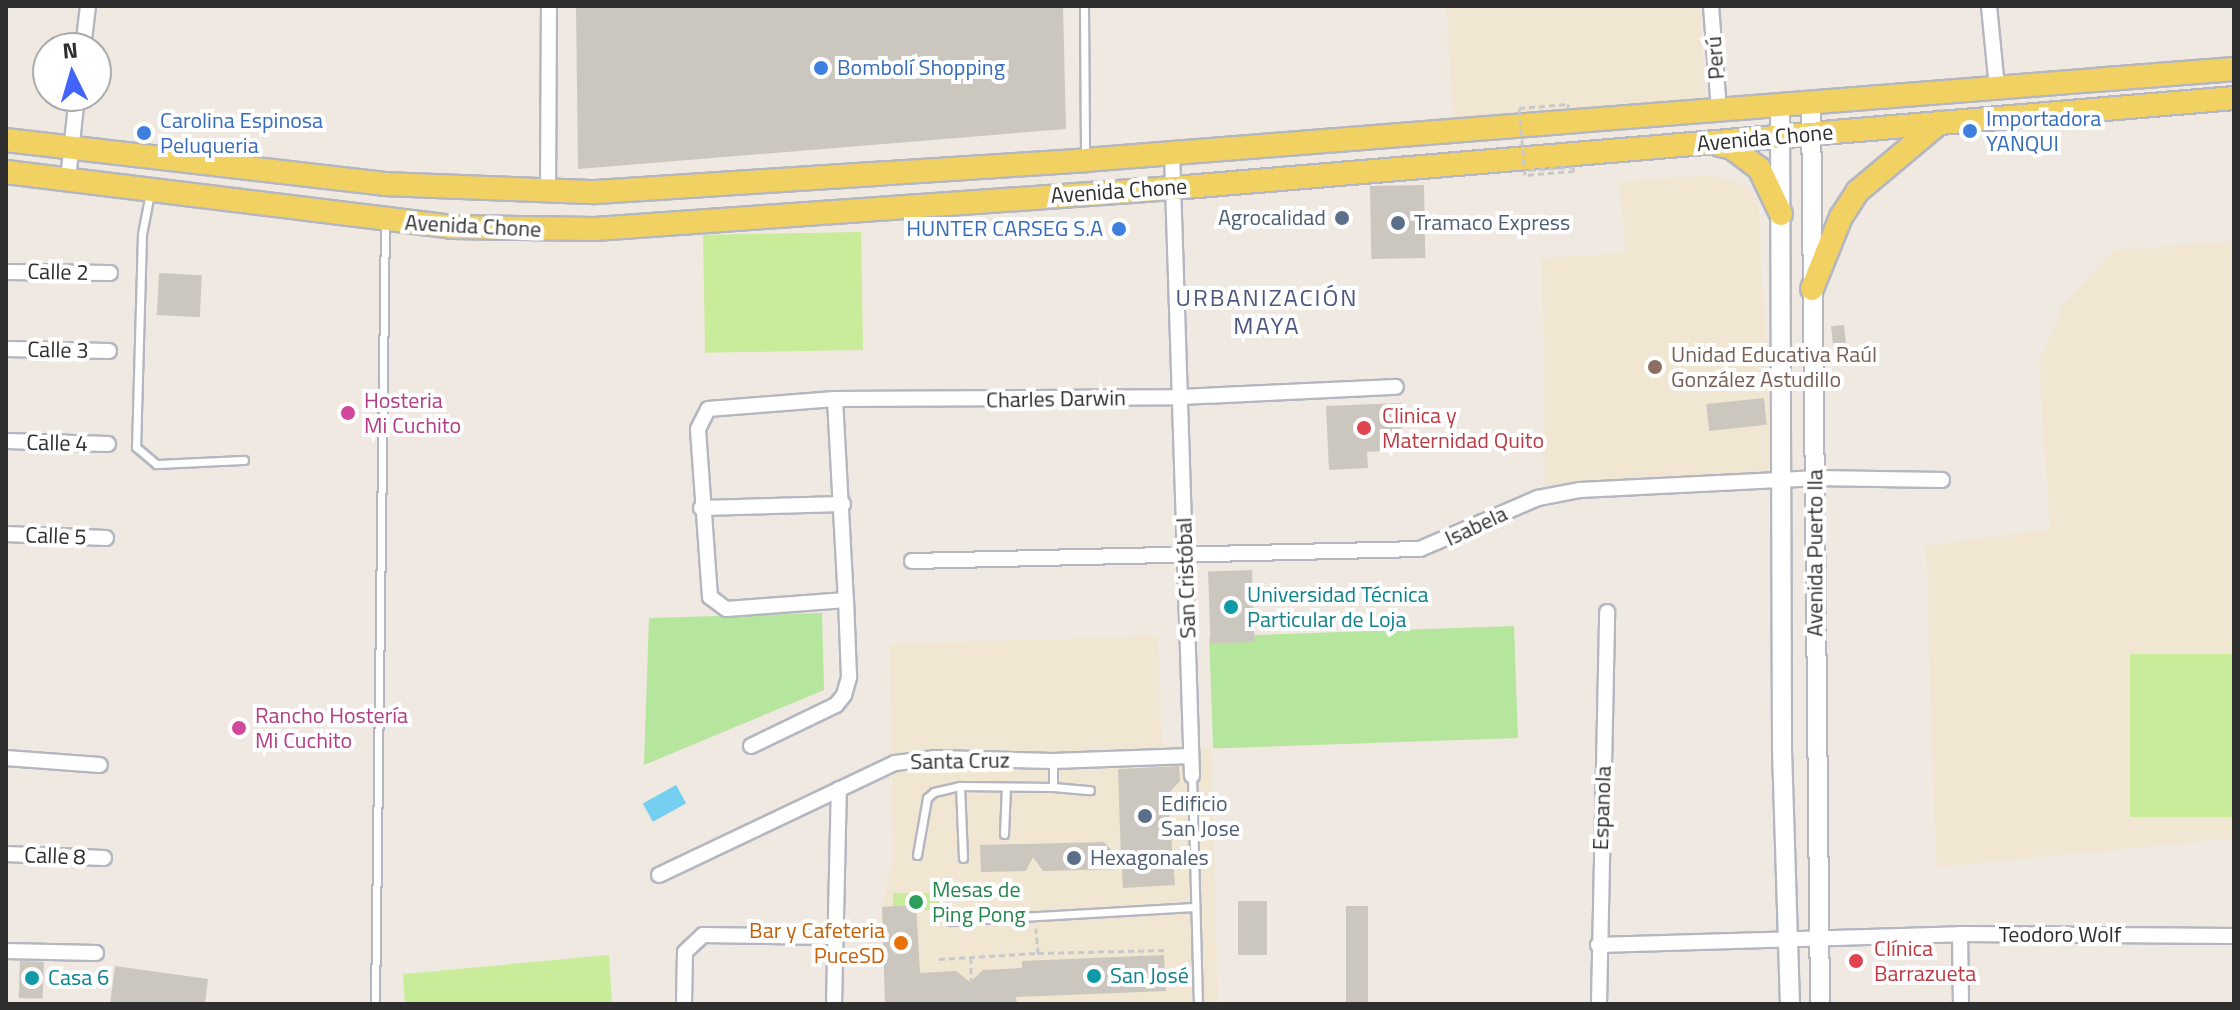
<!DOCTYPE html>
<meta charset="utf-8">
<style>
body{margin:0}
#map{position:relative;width:2240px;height:1010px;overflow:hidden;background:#efe9e1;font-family:"Titillium Web",sans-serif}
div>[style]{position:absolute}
.education>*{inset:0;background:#f0e6d1}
.green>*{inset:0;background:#b6e59e;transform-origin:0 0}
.pitch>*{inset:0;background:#c9ec9a;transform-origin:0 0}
.water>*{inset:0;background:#75cff0;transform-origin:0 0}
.building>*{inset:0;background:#cbc7bf;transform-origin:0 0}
.path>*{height:3px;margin-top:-1.5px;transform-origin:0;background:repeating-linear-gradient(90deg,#c9c9c9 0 6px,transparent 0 10px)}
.roads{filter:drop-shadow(2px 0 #b4b7c1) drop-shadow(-2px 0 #b4b7c1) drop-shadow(0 2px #b4b7c1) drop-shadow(0 -2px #b4b7c1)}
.service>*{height:7px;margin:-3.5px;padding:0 3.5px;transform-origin:3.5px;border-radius:3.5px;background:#fff}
.minor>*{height:14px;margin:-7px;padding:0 7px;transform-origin:7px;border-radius:7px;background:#fff}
.tertiary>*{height:18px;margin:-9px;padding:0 9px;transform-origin:9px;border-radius:9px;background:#fff}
.primary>*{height:22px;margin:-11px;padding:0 11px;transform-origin:11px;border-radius:11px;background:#f2d163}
.path-bridge>*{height:3px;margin-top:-1.5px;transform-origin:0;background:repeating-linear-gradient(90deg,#c9c9c9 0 6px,transparent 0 10px)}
.dots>*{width:22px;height:22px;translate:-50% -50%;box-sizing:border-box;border:4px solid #fff;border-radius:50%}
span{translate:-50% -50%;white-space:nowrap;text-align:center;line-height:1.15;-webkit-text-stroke:8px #fff;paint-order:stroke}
.street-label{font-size:22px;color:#2e2e2e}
.shop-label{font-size:22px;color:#366cbe}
.left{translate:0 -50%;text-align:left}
.right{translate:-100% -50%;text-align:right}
.service-label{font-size:22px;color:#4e5e75}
.education-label{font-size:22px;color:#785e54}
.hotel-label{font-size:22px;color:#b23c85}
.health-label{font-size:22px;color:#be3a42}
.culture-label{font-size:22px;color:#0d838f}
.leisure-label{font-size:22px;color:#27864d}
.food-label{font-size:22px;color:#c56008}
.neighbourhood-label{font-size:24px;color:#4d5680;letter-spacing:2px}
.frame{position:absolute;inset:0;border:8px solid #2e2e2e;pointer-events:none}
.north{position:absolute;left:32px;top:32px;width:80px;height:80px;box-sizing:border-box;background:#fff;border:2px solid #ababab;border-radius:50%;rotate:355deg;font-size:22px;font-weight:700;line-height:32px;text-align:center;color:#2e2e2e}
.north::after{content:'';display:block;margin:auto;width:28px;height:36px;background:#4264fb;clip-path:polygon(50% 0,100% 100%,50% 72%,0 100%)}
</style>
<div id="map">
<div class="education">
<div style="clip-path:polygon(1446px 6px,1699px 6px,1706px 105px,1454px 124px)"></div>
<div style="clip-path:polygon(1710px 175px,1745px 185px,1758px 201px,1772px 476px,1545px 490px,1542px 258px,1626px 253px,1619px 182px)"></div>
<div style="clip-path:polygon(2234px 241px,2234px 838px,1936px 867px,1926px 546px,2050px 529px,2039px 362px,2063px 305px,2114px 250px)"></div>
<div style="clip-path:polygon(1158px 636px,1162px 746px,1211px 747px,1218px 1004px,885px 1004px,882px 907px,893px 861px,890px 644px)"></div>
</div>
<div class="green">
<div style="clip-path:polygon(822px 613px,824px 690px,644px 765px,649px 618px)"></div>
<div style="left:1514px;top:626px;width:112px;height:305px;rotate:88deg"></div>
</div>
<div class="pitch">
<div style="left:861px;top:232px;width:118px;height:158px;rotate:89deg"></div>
<div style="left:2234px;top:654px;width:163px;height:104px;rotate:90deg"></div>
<div style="left:940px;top:893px;width:17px;height:47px;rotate:90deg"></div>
<div style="clip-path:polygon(609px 955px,612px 1004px,405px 1004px,403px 974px)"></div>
</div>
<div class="water">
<div style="left:676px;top:785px;width:21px;height:38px;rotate:61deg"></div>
</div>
<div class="building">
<div style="clip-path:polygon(576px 6px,1063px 6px,1066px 129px,578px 169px)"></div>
<div style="left:1424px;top:185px;width:73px;height:54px;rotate:89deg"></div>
<div style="left:159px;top:273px;width:43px;height:42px;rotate:3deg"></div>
<div style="left:1844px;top:325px;width:19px;height:13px;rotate:84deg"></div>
<div style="left:1764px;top:398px;width:27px;height:58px;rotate:84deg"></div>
<div style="clip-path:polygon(1401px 403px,1403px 450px,1367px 452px,1368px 468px,1329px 470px,1326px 406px)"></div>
<div style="left:1252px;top:570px;width:72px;height:44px;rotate:88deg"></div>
<div style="clip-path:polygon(1179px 766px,1180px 781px,1168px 794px,1175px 885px,1123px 888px,1122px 869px,1043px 871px,1033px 857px,1026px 871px,981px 872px,980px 845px,1104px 842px,1121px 860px,1118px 769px)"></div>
<div style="left:1238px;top:901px;width:29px;height:54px"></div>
<div style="clip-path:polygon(916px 905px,920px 973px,956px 971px,970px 982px,983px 970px,1022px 968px,1022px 961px,1164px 955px,1166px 991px,1016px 997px,1017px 1004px,885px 1004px,882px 907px)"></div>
<div style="left:1346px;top:906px;width:22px;height:98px"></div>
<div style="left:20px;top:961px;width:24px;height:37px;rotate:2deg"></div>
<div style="clip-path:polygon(115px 966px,208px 979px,205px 1004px,110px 1004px)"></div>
</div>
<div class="path">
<div style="left:1038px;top:953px;width:130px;rotate:-1.3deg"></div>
<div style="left:971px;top:957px;width:47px;rotate:90deg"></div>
<div style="left:939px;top:959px;width:99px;rotate:-3.5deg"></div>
<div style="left:1038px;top:953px;width:25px;rotate:-95deg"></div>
</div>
<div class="roads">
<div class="service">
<div style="left:1084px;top:6px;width:152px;rotate:89.6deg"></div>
<div style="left:150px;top:193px;width:42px;rotate:101deg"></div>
<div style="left:142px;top:234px;width:213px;rotate:91.6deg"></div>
<div style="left:136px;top:447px;width:26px;rotate:40deg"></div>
<div style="left:156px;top:464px;width:88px;rotate:-2.6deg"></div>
<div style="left:1192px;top:776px;width:228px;rotate:88.5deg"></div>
<div style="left:960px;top:786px;width:72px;rotate:87.6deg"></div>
<div style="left:1053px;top:787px;width:37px;rotate:5deg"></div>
<div style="left:1004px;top:834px;width:47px;rotate:-87.6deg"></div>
<div style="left:917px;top:855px;width:58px;rotate:-80deg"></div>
<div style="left:927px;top:798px;width:9px;rotate:-41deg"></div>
<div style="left:934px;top:792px;width:27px;rotate:-13deg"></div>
<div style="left:960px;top:786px;width:93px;rotate:0.6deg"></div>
<div style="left:1053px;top:787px;width:26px;rotate:-90deg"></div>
<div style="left:951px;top:921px;width:244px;rotate:-3.3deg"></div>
<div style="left:375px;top:1004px;width:781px;rotate:-89.27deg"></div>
</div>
<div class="minor">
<div style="left:1711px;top:6px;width:104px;rotate:85.6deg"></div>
<div style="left:1989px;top:6px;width:82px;rotate:84.4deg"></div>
<div style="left:83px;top:48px;width:42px;rotate:-83.2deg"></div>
<div style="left:1172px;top:153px;width:623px;rotate:88.16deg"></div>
<div style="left:68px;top:179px;width:83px;rotate:-83.8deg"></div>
<div style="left:548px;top:192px;width:186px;rotate:-89.7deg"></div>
<div style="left:6px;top:272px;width:104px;rotate:0.6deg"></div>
<div style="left:6px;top:349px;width:103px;rotate:1.1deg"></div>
<div style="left:835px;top:399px;width:201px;rotate:86.9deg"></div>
<div style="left:6px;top:441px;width:102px;rotate:1.7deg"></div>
<div style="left:701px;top:508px;width:142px;rotate:-1.6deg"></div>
<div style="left:6px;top:534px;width:100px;rotate:2.3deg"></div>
<div style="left:912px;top:561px;width:508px;rotate:-1.35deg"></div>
<div style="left:1420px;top:549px;width:129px;rotate:-23.4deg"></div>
<div style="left:1538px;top:498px;width:43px;rotate:-10.8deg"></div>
<div style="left:1580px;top:490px;width:234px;rotate:-2.9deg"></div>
<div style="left:1814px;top:478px;width:128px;rotate:0.9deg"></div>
<div style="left:751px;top:746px;width:94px;rotate:-25.8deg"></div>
<div style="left:836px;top:705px;width:13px;rotate:-51deg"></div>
<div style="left:844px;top:695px;width:19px;rotate:-74deg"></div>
<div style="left:849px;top:677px;width:77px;rotate:-92.2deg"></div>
<div style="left:846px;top:600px;width:120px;rotate:175.7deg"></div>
<div style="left:726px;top:609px;width:20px;rotate:-143deg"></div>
<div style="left:710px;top:597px;width:168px;rotate:-94.1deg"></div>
<div style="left:698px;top:429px;width:22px;rotate:-63deg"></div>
<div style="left:708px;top:409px;width:127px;rotate:-4.5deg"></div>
<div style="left:835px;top:399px;width:346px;rotate:-0.3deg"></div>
<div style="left:1181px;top:397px;width:215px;rotate:-2.7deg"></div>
<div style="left:6px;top:758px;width:94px;rotate:4.3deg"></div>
<div style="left:6px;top:854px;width:98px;rotate:2.3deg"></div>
<div style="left:659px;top:875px;width:261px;rotate:-25.4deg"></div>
<div style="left:895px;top:763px;width:39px;rotate:-7deg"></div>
<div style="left:934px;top:758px;width:119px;rotate:1.4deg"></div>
<div style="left:1053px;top:761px;width:138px;rotate:-2.1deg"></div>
<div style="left:1960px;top:934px;width:70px;rotate:89.2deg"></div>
<div style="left:1598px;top:945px;width:362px;rotate:-1.7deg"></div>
<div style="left:1960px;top:934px;width:274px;rotate:0.4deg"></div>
<div style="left:6px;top:951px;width:90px;rotate:1.3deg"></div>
<div style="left:684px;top:1004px;width:52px;rotate:-88.9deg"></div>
<div style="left:685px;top:952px;width:25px;rotate:-43deg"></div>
<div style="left:703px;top:935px;width:131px;rotate:0.9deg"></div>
<div style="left:834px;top:1004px;width:215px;rotate:-88.7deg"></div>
<div style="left:1599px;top:1004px;width:392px;rotate:-88.8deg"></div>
</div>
<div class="tertiary">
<div style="left:1811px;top:102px;width:902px;rotate:89.43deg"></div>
<div style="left:1780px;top:105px;width:645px;rotate:89.82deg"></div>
<div style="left:1782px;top:750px;width:254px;rotate:88.2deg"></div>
</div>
<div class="primary">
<div style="left:6px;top:140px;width:381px;rotate:6.6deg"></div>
<div style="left:384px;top:184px;width:212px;rotate:2.2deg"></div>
<div style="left:596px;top:192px;width:490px;rotate:-3.7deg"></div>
<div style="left:1085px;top:160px;width:1153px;rotate:-4.53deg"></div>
<div style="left:1720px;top:145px;width:12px;rotate:14deg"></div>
<div style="left:1732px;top:148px;width:34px;rotate:37deg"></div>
<div style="left:1759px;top:168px;width:51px;rotate:64.4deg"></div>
<div style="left:6px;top:172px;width:448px;rotate:7deg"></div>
<div style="left:451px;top:227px;width:144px;rotate:0.8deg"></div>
<div style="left:595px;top:229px;width:580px;rotate:-4.05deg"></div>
<div style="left:1174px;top:188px;width:1064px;rotate:-4.85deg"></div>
<div style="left:1812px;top:289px;width:78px;rotate:-68.1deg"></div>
<div style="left:1841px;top:217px;width:31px;rotate:-57deg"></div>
<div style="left:1858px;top:191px;width:106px;rotate:-40deg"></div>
</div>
</div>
<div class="path-bridge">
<div style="left:1529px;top:170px;width:44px;rotate:-3.9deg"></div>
<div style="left:1573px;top:167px;width:4px;rotate:76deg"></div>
<div style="left:1574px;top:171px;width:49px;rotate:175.3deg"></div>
<div style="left:1525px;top:175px;width:67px;rotate:-95.1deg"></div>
<div style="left:1519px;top:108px;width:49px;rotate:-4.7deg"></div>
<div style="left:1568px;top:104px;width:5px;rotate:90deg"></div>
</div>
<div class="dots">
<div style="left:821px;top:68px;background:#3f7fe0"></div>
<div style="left:1970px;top:131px;background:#3f7fe0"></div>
<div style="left:144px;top:133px;background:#3f7fe0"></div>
<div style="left:1342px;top:218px;background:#5c6f8a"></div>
<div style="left:1398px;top:223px;background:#5c6f8a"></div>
<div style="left:1119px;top:229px;background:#3f7fe0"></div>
<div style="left:1655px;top:367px;background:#8d6e63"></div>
<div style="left:348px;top:413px;background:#d1479c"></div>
<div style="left:1364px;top:428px;background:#e0444e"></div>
<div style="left:1231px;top:607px;background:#0f9aa8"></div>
<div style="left:239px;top:728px;background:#d1479c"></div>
<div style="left:1145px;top:816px;background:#5c6f8a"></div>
<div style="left:1074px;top:858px;background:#5c6f8a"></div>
<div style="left:916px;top:902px;background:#2e9e5b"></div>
<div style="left:901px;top:943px;background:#e8710a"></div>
<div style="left:1856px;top:961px;background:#e0444e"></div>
<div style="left:1094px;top:976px;background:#0f9aa8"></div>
<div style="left:32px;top:978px;background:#0f9aa8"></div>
</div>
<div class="street-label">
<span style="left:1715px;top:58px;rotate:-94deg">Perú</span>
<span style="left:1765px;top:138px;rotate:-5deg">Avenida Chone</span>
<span style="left:1119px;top:191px;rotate:-4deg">Avenida Chone</span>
<span style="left:473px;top:226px;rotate:3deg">Avenida Chone</span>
<span style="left:58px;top:272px;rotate:1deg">Calle 2</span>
<span style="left:58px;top:350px;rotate:1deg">Calle 3</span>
<span style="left:1056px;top:399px;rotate:-1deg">Charles Darwin</span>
<span style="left:57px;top:443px;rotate:1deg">Calle 4</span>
<span style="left:1476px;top:526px;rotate:-25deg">Isabela</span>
<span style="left:56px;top:536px;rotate:2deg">Calle 5</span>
<span style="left:1815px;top:553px;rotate:-90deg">Avenida Puerto Ila</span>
<span style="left:1186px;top:578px;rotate:-92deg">San Cristóbal</span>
<span style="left:960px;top:761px;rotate:-1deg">Santa Cruz</span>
<span style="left:1602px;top:808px;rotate:-88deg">Espanola</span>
<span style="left:55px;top:856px;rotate:2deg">Calle 8</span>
<span style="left:2060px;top:935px">Teodoro Wolf</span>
</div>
<div class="shop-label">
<span class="left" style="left:837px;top:68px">Bombolí Shopping</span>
<span class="left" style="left:1986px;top:131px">Importadora<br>YANQUI</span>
<span class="left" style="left:160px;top:133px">Carolina Espinosa<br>Peluqueria</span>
<span class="right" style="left:1103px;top:229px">HUNTER CARSEG S.A</span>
</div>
<div class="service-label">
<span class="right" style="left:1326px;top:218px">Agrocalidad</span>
<span class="left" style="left:1414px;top:223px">Tramaco Express</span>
<span class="left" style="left:1161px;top:816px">Edificio<br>San Jose</span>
<span class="left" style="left:1090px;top:858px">Hexagonales</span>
</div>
<div class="education-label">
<span class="left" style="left:1671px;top:367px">Unidad Educativa Raúl<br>González Astudillo</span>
</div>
<div class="hotel-label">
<span class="left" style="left:364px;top:413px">Hosteria<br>Mi Cuchito</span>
<span class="left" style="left:255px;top:728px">Rancho Hostería<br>Mi Cuchito</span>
</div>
<div class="health-label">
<span class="left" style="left:1382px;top:428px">Clinica y<br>Maternidad Quito</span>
<span class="left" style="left:1874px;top:961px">Clínica<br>Barrazueta</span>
</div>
<div class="culture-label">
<span class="left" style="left:1247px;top:607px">Universidad Técnica<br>Particular de Loja</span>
<span class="left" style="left:1110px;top:976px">San José</span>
<span class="left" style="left:48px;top:978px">Casa 6</span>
</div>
<div class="leisure-label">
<span class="left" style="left:932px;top:902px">Mesas de<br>Ping Pong</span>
</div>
<div class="food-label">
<span class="right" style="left:885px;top:943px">Bar y Cafeteria<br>PuceSD</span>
</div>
<div class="neighbourhood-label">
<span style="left:1267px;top:312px">URBANIZACIÓN<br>MAYA</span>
</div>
<div class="frame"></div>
<div class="north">N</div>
</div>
